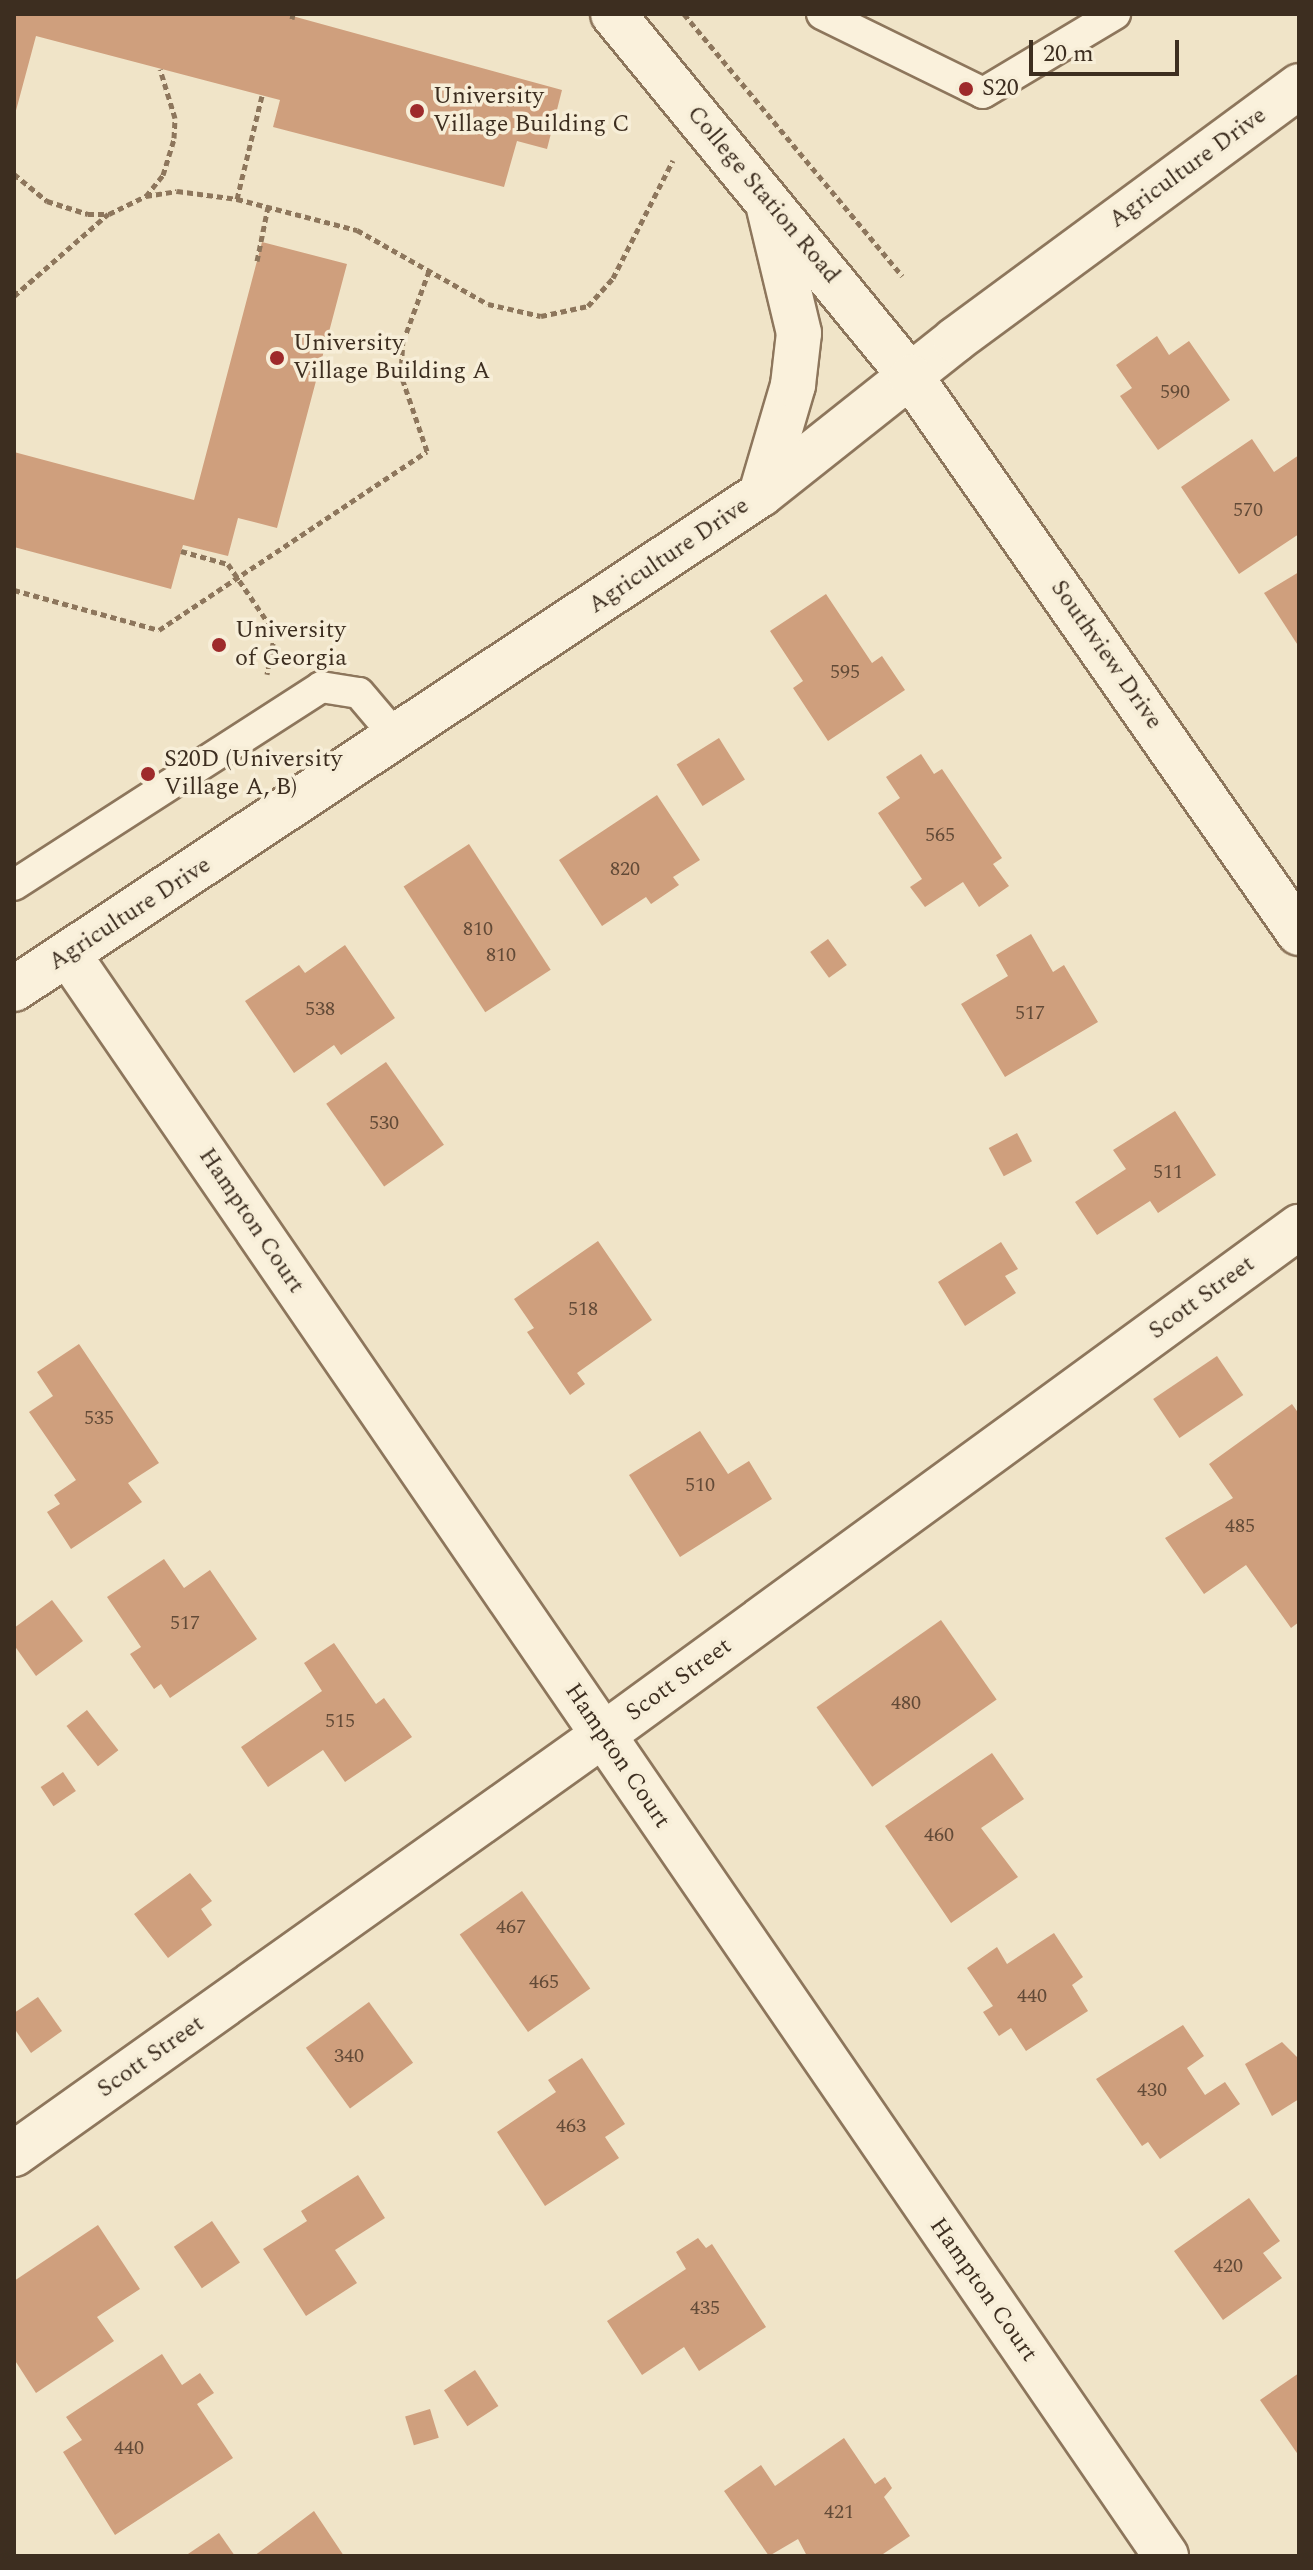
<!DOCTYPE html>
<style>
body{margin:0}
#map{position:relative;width:1313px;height:2570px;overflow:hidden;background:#f0e4c8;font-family:Spectral,serif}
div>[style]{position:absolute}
.building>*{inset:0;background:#cf9f7d;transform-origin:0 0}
.path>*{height:5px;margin-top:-2.5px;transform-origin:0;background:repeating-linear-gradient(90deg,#8d765c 0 6px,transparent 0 10px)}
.roads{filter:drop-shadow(2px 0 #8d765c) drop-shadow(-2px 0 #8d765c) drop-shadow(0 2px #8d765c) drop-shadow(0 -2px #8d765c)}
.lane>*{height:30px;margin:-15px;padding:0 15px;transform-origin:15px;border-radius:15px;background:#faf1dc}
.street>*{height:44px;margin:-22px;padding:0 22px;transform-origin:22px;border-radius:22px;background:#faf1dc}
.secondary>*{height:44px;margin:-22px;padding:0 22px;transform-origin:22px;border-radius:22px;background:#faf1dc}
.dots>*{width:22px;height:22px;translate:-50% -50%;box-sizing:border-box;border:4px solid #f7eed8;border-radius:50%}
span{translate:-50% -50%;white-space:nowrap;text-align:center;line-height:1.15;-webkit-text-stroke:7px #f7eed8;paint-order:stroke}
.number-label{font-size:20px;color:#624a37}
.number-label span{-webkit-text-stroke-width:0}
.poi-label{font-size:24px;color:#3d2e20}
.left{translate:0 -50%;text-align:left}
.street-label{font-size:24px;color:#3d2e20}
.frame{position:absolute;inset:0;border:16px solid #3d2e20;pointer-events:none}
.scale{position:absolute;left:1029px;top:40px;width:150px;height:36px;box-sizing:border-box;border:4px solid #3d2e20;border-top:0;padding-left:10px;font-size:24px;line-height:28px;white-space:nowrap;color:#3d2e20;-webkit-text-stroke:6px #f7eed8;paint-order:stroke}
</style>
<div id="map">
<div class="building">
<div style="clip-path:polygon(14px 14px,285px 14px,562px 90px,547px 149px,517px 141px,504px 187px,273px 127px,280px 100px,36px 36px,14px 118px)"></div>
<div style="clip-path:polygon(262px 242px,347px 264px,277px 528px,238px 518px,228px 556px,183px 545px,171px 589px,14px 547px,14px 452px,194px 500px)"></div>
<div style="clip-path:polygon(1157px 336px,1169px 355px,1189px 341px,1230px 400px,1158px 450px,1120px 396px,1132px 388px,1116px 365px)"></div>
<div style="clip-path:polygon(1252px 439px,1274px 472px,1299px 455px,1299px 534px,1239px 574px,1181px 487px)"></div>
<div style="clip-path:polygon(1299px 572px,1299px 647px,1264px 593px)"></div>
<div style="clip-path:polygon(826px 594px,872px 663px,882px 656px,905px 690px,828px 741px,793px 688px,803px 681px,770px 631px)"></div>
<div style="left:719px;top:738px;width:49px;height:50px;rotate:58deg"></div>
<div style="clip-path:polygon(921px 754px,934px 774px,942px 769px,1002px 858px,993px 864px,1009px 886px,979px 907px,963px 882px,925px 907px,910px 887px,922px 879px,878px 813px,900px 798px,886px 777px)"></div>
<div style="clip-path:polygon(657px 795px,700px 860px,673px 877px,679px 885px,651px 904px,646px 897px,602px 926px,559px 860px)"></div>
<div style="left:469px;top:844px;width:150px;height:78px;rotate:57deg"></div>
<div style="clip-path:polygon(1031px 934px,1053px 972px,1064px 965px,1098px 1022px,1005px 1077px,961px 1004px,1008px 976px,996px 955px)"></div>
<div style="left:828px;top:939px;width:32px;height:22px;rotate:54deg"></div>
<div style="clip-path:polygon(345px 945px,395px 1018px,341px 1055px,334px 1045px,294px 1073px,245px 1001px,299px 965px,305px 973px)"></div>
<div style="left:386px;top:1062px;width:101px;height:73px;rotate:55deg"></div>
<div style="clip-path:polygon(1175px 1111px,1216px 1175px,1158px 1213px,1150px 1201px,1097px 1235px,1075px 1202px,1126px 1169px,1113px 1150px)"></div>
<div style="left:1017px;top:1133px;width:32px;height:32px;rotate:62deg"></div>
<div style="clip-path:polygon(598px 1241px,652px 1320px,577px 1373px,585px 1384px,570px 1395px,527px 1332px,534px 1328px,514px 1299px)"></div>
<div style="clip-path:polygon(1001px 1242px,1018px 1269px,1005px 1276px,1016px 1293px,965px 1326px,938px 1282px)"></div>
<div style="clip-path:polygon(79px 1344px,159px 1463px,128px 1483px,142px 1502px,71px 1549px,47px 1512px,60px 1504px,54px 1495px,76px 1480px,29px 1412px,53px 1396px,37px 1372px)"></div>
<div style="left:1217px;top:1356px;width:47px;height:77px;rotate:56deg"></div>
<div style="clip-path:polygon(1292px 1404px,1299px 1414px,1299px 1622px,1291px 1628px,1246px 1565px,1204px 1594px,1165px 1538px,1233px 1498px,1209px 1464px)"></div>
<div style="clip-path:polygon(700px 1431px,728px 1474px,749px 1461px,772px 1499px,680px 1557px,629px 1475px)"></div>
<div style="clip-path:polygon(164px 1559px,184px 1588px,210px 1570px,257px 1639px,170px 1698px,161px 1684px,154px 1689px,130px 1654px,141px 1647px,107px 1597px)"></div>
<div style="clip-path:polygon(52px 1600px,83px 1641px,36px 1676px,14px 1645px,14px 1628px)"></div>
<div style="left:941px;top:1620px;width:97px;height:152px;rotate:55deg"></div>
<div style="clip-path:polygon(334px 1643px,376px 1704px,384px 1698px,412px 1737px,345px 1782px,323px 1750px,268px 1787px,241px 1747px,322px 1691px,304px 1663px)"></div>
<div style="left:87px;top:1710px;width:51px;height:26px;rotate:52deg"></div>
<div style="clip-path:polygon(992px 1753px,1024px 1799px,981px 1828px,1018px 1877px,951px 1923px,885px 1826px)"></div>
<div style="left:63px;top:1772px;width:23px;height:27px;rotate:56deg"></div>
<div style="clip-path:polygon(190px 1873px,212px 1901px,201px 1909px,212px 1925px,168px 1958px,134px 1914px)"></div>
<div style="left:522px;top:1891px;width:119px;height:76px;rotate:55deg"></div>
<div style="clip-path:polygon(1054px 1933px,1083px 1977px,1072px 1985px,1088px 2011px,1026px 2051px,1011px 2028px,999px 2036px,983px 2012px,993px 2006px,967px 1968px,997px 1947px,1007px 1964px)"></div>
<div style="clip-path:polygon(38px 1997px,62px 2031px,31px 2053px,14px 2028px,14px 2013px)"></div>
<div style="left:369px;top:2002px;width:75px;height:78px;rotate:54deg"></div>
<div style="clip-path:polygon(1183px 2025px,1204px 2056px,1187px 2068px,1205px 2095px,1225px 2082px,1240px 2104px,1160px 2159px,1148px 2142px,1142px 2146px,1096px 2079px)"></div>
<div style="clip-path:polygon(1282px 2042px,1299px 2059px,1299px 2099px,1272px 2116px,1245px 2064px)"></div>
<div style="clip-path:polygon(582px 2058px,625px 2124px,605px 2137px,619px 2158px,545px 2206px,497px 2132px,556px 2092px,548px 2080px)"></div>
<div style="clip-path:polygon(358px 2175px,385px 2218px,335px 2250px,357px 2283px,306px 2316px,263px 2249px,307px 2221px,301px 2211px)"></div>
<div style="clip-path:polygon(1249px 2198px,1280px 2241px,1263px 2253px,1282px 2278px,1223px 2320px,1174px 2251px)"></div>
<div style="left:212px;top:2221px;width:50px;height:46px;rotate:56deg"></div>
<div style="clip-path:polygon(98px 2225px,140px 2289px,97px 2317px,114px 2341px,36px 2393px,14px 2359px,14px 2281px)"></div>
<div style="clip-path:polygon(698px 2238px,706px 2248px,712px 2244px,766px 2327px,699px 2371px,684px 2347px,642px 2375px,607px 2321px,686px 2269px,676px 2252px)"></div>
<div style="clip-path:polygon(162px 2354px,182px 2385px,200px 2373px,214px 2393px,197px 2404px,233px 2458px,115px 2535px,63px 2452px,82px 2440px,66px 2417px)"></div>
<div style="left:475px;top:2370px;width:43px;height:37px;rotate:57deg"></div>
<div style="clip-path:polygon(1299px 2373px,1299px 2456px,1260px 2400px)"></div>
<div style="left:430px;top:2409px;width:30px;height:26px;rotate:73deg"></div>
<div style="clip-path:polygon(844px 2438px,875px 2484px,885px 2477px,892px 2488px,884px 2497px,910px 2536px,880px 2556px,807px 2556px,798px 2539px,769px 2556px,724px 2491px,761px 2465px,775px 2486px)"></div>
<div style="clip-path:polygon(314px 2511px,344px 2556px,254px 2556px,289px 2530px)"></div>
<div style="clip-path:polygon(219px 2533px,235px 2556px,185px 2556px)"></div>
</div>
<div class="path">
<div style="left:684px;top:14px;width:341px;rotate:50.2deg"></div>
<div style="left:292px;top:19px;width:5px;rotate:-79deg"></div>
<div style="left:14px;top:174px;width:43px;rotate:39.3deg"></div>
<div style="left:47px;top:201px;width:43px;rotate:17.6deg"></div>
<div style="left:88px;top:214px;width:21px"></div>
<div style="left:109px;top:214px;width:41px;rotate:-25.9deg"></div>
<div style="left:146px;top:196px;width:27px;rotate:-51deg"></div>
<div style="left:163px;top:175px;width:39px;rotate:-73deg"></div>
<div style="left:174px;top:138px;width:20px;rotate:-87deg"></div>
<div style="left:175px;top:118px;width:51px;rotate:-107deg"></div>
<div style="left:146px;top:196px;width:31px;rotate:-9deg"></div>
<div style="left:177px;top:191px;width:61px;rotate:7.6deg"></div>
<div style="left:237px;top:199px;width:106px;rotate:-76.4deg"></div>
<div style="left:237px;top:199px;width:124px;rotate:14.5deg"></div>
<div style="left:357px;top:230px;width:150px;rotate:29.5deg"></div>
<div style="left:488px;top:304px;width:54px;rotate:12.8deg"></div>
<div style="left:541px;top:316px;width:48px;rotate:-12deg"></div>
<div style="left:588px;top:306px;width:38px;rotate:-48deg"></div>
<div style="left:613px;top:278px;width:132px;rotate:-63deg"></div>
<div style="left:257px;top:261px;width:55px;rotate:-78.5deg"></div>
<div style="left:14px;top:296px;width:125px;rotate:-41.1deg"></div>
<div style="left:181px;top:551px;width:49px;rotate:15.5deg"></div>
<div style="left:228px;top:564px;width:83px;rotate:55.7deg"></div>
<div style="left:275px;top:633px;width:42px;rotate:101deg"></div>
<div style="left:14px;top:590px;width:150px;rotate:15.4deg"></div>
<div style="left:159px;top:630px;width:322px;rotate:-33.7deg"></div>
<div style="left:427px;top:451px;width:80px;rotate:-108.9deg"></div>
<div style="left:401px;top:375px;width:33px;rotate:-87deg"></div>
<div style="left:403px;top:342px;width:76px;rotate:-69.9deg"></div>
</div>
<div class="roads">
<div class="lane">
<div style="left:822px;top:14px;width:179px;rotate:26.1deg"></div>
<div style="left:983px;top:93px;width:154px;rotate:-30.9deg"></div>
<div style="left:14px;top:885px;width:365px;rotate:-32.8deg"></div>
<div style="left:321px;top:687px;width:38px;rotate:9deg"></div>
<div style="left:359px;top:693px;width:60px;rotate:49.7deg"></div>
</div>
<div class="street">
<div style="left:68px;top:954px;width:1942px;rotate:55.57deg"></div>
<div style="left:14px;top:989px;width:896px;rotate:-33.53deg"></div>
<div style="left:761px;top:494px;width:248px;rotate:-38.4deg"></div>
<div style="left:955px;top:340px;width:428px;rotate:-36.4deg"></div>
<div style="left:14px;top:2154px;width:723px;rotate:-35.43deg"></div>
<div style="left:603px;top:1735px;width:862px;rotate:-36.13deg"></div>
</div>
<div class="secondary">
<div style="left:613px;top:14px;width:470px;rotate:50.6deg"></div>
<div style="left:911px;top:377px;width:678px;rotate:55.09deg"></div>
<div style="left:761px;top:494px;width:114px;rotate:-73.6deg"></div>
<div style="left:793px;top:385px;width:52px;rotate:-83.4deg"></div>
<div style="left:799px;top:333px;width:129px;rotate:-103.5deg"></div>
</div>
</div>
<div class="dots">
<div style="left:966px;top:89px;background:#9e2a2b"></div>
<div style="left:417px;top:111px;background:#9e2a2b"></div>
<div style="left:277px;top:358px;background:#9e2a2b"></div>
<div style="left:219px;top:645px;background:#9e2a2b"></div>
<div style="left:148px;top:774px;background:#9e2a2b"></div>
</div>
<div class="number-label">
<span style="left:1175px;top:392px">590</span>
<span style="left:1248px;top:510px">570</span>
<span style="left:845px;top:672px">595</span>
<span style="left:940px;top:835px">565</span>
<span style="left:625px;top:869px">820</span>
<span style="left:478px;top:929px">810</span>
<span style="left:501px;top:955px">810</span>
<span style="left:320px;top:1009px">538</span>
<span style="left:1030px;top:1013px">517</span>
<span style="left:384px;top:1123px">530</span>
<span style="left:1168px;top:1172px">511</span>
<span style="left:583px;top:1309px">518</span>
<span style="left:99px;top:1418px">535</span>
<span style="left:700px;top:1485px">510</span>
<span style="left:1240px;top:1526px">485</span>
<span style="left:185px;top:1623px">517</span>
<span style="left:906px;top:1703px">480</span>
<span style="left:340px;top:1721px">515</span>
<span style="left:939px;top:1835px">460</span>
<span style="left:511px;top:1927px">467</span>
<span style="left:544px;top:1982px">465</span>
<span style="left:1032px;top:1996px">440</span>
<span style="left:349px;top:2056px">340</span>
<span style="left:1152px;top:2090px">430</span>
<span style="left:571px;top:2126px">463</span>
<span style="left:1228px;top:2266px">420</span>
<span style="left:705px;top:2308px">435</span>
<span style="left:129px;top:2448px">440</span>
<span style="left:839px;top:2512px">421</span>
</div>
<div class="poi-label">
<span class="left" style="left:982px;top:89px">S20</span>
<span class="left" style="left:433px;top:111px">University<br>Village Building C</span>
<span class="left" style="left:293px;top:358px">University<br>Village Building A</span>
<span class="left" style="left:235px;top:645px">University<br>of Georgia</span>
<span class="left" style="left:164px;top:774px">S20D (University<br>Village A, B)</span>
</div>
<div class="street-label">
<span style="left:1188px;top:168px;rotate:-36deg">Agriculture Drive</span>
<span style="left:763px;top:195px;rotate:50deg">College Station Road</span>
<span style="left:669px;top:556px;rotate:-34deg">Agriculture Drive</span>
<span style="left:1106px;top:655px;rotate:55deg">Southview Drive</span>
<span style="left:130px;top:914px;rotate:-33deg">Agriculture Drive</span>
<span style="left:251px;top:1221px;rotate:56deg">Hampton Court</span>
<span style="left:1202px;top:1298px;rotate:-36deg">Scott Street</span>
<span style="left:679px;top:1680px;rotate:-36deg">Scott Street</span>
<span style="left:617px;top:1756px;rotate:56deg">Hampton Court</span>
<span style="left:151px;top:2057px;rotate:-35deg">Scott Street</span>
<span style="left:983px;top:2290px;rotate:55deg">Hampton Court</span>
</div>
<div class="frame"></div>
<div class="scale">20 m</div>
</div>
